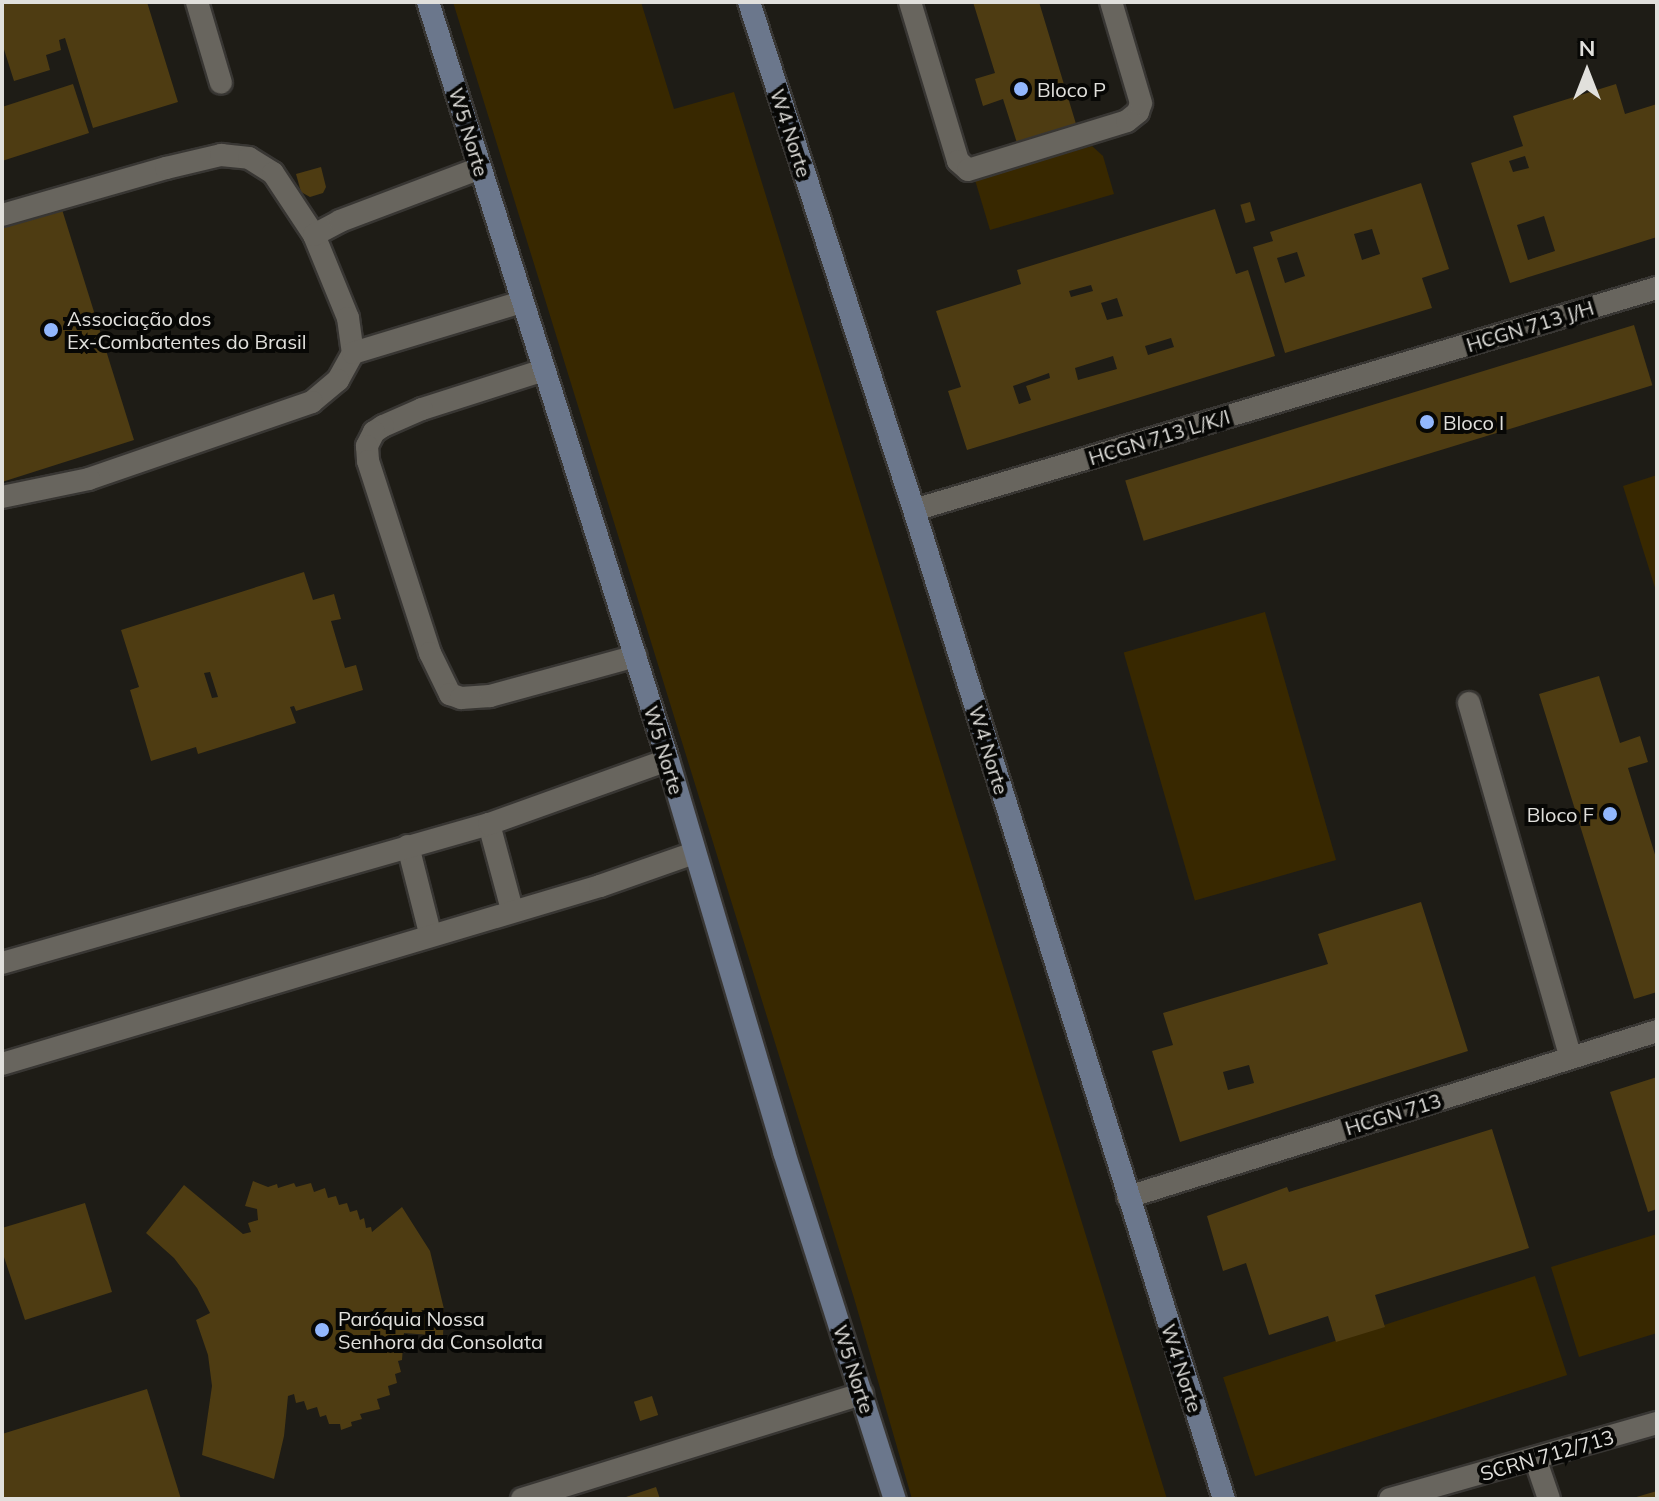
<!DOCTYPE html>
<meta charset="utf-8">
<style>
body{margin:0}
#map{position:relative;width:1659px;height:1501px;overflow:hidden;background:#1e1c16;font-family:Mulish,sans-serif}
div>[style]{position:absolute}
.green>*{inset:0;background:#382800;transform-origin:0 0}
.building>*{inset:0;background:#4e3c12;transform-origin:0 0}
.roads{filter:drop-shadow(2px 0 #383633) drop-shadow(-2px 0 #383633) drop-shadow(0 2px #383633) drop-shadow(0 -2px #383633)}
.service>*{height:22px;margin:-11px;padding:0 11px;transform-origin:11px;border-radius:11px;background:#68655e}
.minor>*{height:22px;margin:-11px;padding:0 11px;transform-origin:11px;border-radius:11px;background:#68655e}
.tertiary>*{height:22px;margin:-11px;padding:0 11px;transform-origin:11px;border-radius:11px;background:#68655e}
.secondary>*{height:22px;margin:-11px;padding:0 11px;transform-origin:11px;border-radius:11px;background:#6b778c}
.dots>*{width:22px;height:22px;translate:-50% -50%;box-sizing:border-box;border:4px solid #070705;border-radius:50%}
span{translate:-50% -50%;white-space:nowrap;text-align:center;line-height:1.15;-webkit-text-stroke:8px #070705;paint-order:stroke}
.poi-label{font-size:20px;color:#e1e0dc}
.left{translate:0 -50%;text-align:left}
.right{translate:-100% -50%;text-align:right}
.street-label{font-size:20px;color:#e1e0dc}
.frame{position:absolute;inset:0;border:4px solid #e1e0dc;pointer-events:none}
.north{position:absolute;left:1547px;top:32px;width:80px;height:80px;-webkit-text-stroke:6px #070705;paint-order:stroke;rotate:0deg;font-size:22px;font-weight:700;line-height:32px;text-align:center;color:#e1e0dc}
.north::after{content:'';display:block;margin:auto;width:28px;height:36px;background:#e1e0dc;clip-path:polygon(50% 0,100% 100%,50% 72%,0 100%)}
</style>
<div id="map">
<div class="green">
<div style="clip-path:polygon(453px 2px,641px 2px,674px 109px,734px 92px,1167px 1499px,912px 1499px,854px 1298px)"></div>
<div style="clip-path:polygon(1092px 146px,1103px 156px,1114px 194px,990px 230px,975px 180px)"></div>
<div style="clip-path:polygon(1657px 475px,1657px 594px,1623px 486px)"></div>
<div style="left:1265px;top:612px;width:258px;height:147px;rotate:74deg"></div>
<div style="clip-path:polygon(1657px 1234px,1657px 1333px,1579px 1357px,1551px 1267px)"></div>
<div style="left:1535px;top:1276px;width:104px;height:328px;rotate:72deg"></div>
</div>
<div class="building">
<div style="clip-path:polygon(2px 2px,147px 2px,178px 102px,93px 128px,65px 38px,59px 40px,61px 50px,46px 55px,50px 70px,14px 81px,2px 43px)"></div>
<div style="clip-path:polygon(973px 2px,1039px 2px,1083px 147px,1024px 165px,1003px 99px,983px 106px,975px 79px,995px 73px)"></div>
<div style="clip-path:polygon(73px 84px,89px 133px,2px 161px,2px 107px)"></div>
<div style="clip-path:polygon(evenodd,1616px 84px,1625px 114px,1657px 104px,1657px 237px,1510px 283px,1471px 163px,1523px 146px,1513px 116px,1616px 84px,1525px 156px,1529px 168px,1513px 172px,1509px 161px,1525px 156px,1616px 84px,1544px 216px,1555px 251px,1528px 260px,1517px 225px,1544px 216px)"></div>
<div style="clip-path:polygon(321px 167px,326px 187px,323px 193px,310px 197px,301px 192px,296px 174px)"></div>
<div style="clip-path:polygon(evenodd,1421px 183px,1449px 269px,1422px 278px,1432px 308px,1285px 353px,1253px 247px,1273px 241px,1270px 232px,1421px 183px,1372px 229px,1380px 254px,1362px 260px,1354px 234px,1372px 229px,1421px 183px,1297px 252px,1305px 276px,1285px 283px,1277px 258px,1297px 252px)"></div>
<div style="left:1250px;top:202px;width:19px;height:10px;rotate:74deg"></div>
<div style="clip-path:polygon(60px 203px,134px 440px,2px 482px,2px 220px)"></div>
<div style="clip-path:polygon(evenodd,1215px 209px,1236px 274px,1248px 270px,1275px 356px,967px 450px,948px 391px,961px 387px,936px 311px,1021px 284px,1017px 270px,1215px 209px,1091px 285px,1093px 291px,1071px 297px,1069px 291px,1091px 285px,1215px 209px,1117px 298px,1123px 316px,1107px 320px,1101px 303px,1117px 298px,1215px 209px,1171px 338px,1174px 347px,1148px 355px,1145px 346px,1171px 338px,1215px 209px,1113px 356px,1117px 369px,1078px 380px,1075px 368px,1113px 356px,1215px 209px,1049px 373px,1050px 378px,1026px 386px,1031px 400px,1019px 404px,1013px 386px,1049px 373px)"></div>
<div style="left:1634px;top:325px;width:63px;height:532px;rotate:73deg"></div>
<div style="clip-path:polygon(evenodd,304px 572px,313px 600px,334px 594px,341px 619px,331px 621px,345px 668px,356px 665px,363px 690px,296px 711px,294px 706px,290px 707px,296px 723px,198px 754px,196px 747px,151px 761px,130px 690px,139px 687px,121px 630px,304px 572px,210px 672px,218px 697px,212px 698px,204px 673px,210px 672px)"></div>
<div style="clip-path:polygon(1599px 676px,1620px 743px,1640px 736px,1648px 762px,1628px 768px,1657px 861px,1657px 992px,1634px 999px,1539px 694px)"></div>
<div style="clip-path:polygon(evenodd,1421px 902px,1468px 1051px,1180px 1142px,1152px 1051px,1173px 1045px,1163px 1013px,1328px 964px,1318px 934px,1421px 902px,1249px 1065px,1254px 1083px,1228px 1090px,1223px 1072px,1249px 1065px)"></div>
<div style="clip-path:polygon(1657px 1077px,1657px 1209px,1648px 1212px,1610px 1092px)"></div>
<div style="clip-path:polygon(1492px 1129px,1529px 1248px,1375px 1295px,1385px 1327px,1336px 1342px,1328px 1316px,1269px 1335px,1246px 1263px,1223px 1271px,1207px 1216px,1287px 1187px,1289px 1192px)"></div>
<div style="clip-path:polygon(253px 1181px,268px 1187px,277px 1184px,278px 1188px,294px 1183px,296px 1187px,311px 1183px,314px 1192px,325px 1188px,328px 1198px,336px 1196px,339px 1205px,347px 1203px,350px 1212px,357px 1210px,360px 1220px,364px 1218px,366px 1228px,371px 1227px,372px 1232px,402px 1207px,430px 1251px,444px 1309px,443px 1336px,404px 1333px,402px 1360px,398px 1361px,401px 1372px,395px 1374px,397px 1383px,388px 1386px,390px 1395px,377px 1399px,380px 1409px,360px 1414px,362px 1419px,351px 1422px,352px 1426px,341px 1430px,340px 1424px,329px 1424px,326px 1415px,320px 1417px,317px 1407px,307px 1410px,304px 1401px,296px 1403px,294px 1394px,288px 1396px,284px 1436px,274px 1479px,202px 1455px,212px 1386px,208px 1355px,196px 1320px,210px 1313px,197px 1288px,174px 1258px,146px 1233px,184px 1185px,243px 1234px,251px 1232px,248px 1223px,258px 1220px,257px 1209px,245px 1206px)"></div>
<div style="clip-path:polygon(85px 1203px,112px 1292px,25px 1320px,2px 1251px,2px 1228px)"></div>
<div style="clip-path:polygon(147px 1389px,181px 1499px,2px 1499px,2px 1434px)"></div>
<div style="left:652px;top:1396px;width:20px;height:19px;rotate:72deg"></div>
<div style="clip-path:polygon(656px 1487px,660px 1499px,623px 1499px,623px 1498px)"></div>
<div style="clip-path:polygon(1657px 1491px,1657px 1499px,1633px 1499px,1633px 1498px)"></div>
</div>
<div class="roads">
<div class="service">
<div style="left:197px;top:2px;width:84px;rotate:73.5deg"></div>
<div style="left:910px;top:2px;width:166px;rotate:73.2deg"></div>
<div style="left:958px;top:161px;width:13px;rotate:42deg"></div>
<div style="left:968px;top:170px;width:166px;rotate:-17.1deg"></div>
<div style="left:1127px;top:121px;width:14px;rotate:-39deg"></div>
<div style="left:1138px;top:112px;width:9px;rotate:-72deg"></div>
<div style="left:1141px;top:103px;width:105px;rotate:-106.5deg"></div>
<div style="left:2px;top:215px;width:171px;rotate:-16deg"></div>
<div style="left:166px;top:168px;width:57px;rotate:-13.3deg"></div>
<div style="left:221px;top:155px;width:28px;rotate:6deg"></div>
<div style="left:249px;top:158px;width:28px;rotate:32deg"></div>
<div style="left:273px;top:173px;width:74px;rotate:56.5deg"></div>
<div style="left:314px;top:235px;width:90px;rotate:67.7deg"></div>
<div style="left:348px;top:318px;width:35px;rotate:82deg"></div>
<div style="left:353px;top:353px;width:31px;rotate:119deg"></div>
<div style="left:338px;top:380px;width:34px;rotate:140deg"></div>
<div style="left:312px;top:402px;width:236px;rotate:161deg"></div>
<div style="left:89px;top:479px;width:89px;rotate:168.3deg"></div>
<div style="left:314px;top:235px;width:30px;rotate:-28deg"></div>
<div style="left:340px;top:221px;width:150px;rotate:-20.7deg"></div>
<div style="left:353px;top:353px;width:177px;rotate:-16.8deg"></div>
<div style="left:544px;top:370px;width:128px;rotate:162.3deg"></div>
<div style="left:422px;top:409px;width:43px;rotate:156.4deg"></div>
<div style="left:383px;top:426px;width:11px;rotate:146deg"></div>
<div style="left:374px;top:432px;width:16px;rotate:117deg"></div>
<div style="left:367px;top:446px;width:15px;rotate:86deg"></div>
<div style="left:368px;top:461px;width:202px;rotate:72.1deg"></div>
<div style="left:430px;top:653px;width:46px;rotate:64deg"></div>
<div style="left:450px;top:694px;width:12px;rotate:20deg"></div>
<div style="left:461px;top:698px;width:29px;rotate:-4deg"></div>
<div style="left:490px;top:696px;width:151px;rotate:-15.3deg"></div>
<div style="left:1469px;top:703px;width:369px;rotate:74deg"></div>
<div style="left:489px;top:824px;width:89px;rotate:75deg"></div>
<div style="left:408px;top:846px;width:90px;rotate:75.8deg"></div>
<div style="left:2px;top:963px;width:506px;rotate:-15.93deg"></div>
<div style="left:489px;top:824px;width:190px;rotate:-19.7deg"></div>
<div style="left:2px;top:1064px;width:624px;rotate:-16.58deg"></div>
<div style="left:600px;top:886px;width:100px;rotate:-19.3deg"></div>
</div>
<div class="minor">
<div style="left:914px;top:510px;width:775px;rotate:-16.64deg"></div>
<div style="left:1128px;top:1197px;width:554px;rotate:-17.42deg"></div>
<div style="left:522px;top:1499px;width:356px;rotate:-17.2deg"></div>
</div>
<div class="tertiary">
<div style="left:1535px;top:1458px;width:43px;rotate:71.1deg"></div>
<div style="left:1390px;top:1499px;width:278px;rotate:-15.9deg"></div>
</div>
<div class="secondary">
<div style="left:428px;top:2px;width:795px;rotate:72.43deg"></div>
<div style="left:668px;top:760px;width:409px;rotate:73.5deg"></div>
<div style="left:784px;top:1152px;width:364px;rotate:72.3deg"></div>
<div style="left:749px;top:2px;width:534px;rotate:72.01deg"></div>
<div style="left:914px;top:510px;width:1036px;rotate:72.6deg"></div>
</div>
</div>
<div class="dots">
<div style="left:1021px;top:89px;background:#92b7fd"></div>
<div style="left:51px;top:330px;background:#92b7fd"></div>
<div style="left:1427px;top:422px;background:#92b7fd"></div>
<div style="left:1610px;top:814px;background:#92b7fd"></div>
<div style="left:322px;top:1330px;background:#92b7fd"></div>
</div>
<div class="poi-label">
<span class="left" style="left:1037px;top:89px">Bloco P</span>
<span class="left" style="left:67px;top:330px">Associação dos<br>Ex-Combatentes do Brasil</span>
<span class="left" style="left:1443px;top:422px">Bloco I</span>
<span class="right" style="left:1594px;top:814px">Bloco F</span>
<span class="left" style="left:338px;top:1330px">Paróquia Nossa<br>Senhora da Consolata</span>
</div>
<div class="street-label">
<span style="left:469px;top:132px;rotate:73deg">W5 Norte</span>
<span style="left:791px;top:133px;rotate:72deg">W4 Norte</span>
<span style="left:1530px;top:326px;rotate:-17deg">HCGN 713 J/H</span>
<span style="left:1159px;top:437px;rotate:-17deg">HCGN 713 L/K/I</span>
<span style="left:664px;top:750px;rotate:73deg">W5 Norte</span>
<span style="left:989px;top:750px;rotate:73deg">W4 Norte</span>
<span style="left:1393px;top:1114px;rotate:-17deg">HCGN 713</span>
<span style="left:1182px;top:1368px;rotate:72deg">W4 Norte</span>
<span style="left:854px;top:1369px;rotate:72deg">W5 Norte</span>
<span style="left:1547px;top:1455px;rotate:-16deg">SCRN 712/713</span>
</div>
<div class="frame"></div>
<div class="north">N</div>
</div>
